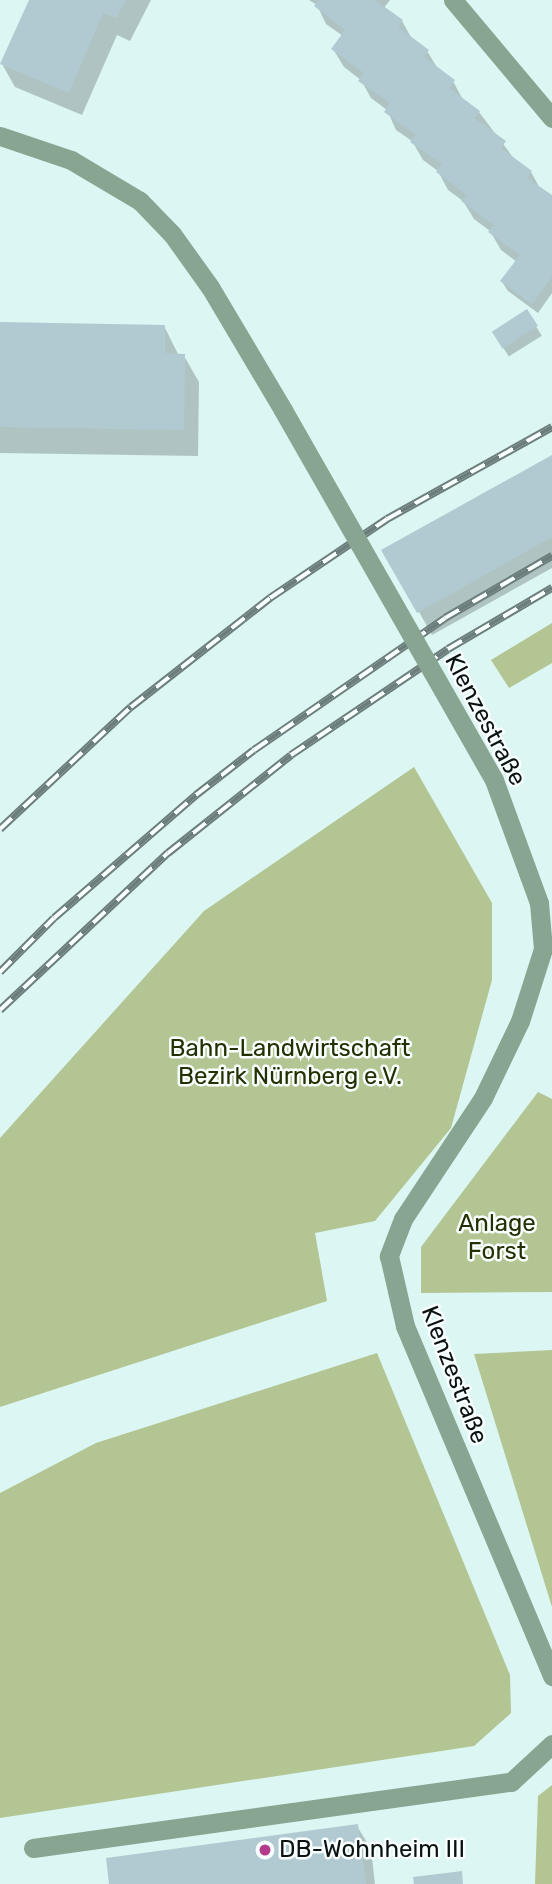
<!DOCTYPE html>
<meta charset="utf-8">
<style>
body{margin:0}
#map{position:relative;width:552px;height:1884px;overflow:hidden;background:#dbf6f3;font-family:Rubik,sans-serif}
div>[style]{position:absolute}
.green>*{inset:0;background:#b2c592}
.shadow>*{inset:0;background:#0003;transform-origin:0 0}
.building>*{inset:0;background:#b1cad1;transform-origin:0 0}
.minor>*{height:19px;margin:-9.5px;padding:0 9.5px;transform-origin:9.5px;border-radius:9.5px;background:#88a592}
.rail>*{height:8px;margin-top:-4px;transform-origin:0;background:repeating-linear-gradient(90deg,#f9fefe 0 16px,#6c7e7c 0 32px);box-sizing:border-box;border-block:2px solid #6c7e7c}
.minor-bridge>*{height:19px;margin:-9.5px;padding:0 9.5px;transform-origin:9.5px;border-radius:9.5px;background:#88a592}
.dots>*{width:19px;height:19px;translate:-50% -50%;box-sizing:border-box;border:4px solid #f9fefe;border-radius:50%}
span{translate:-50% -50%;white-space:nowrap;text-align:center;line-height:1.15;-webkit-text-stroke:5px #f9fefe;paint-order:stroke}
.street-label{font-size:24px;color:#091312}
.park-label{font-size:24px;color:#233100}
.poi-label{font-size:24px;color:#091312}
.left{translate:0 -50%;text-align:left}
</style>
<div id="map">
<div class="green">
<div style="clip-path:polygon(552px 623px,552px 663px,509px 688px,491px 660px)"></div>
<div style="clip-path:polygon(414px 767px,492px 903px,492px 980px,451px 1128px,375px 1221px,315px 1233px,327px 1301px,0 1407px,0 1138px,204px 911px)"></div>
<div style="clip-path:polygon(538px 1092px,552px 1099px,552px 1292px,421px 1293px,421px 1247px)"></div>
<div style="clip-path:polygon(552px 1350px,552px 1607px,474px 1354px)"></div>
<div style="clip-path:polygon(377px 1353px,510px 1675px,511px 1713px,474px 1746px,0 1818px,0 1493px,96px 1443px)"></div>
<div style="clip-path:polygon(552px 1785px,552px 1884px,535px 1884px,538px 1796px)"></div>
</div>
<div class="shadow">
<div style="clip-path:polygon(30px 0,151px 0,130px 41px,117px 35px,82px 115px,15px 87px,2px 64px)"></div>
<div style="clip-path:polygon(309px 0,390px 0,384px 8px,402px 21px,412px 39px,427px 51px,438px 69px,453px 81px,463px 100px,479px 112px,515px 160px,531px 172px,541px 190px,552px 198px,552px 293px,538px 313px,508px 291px,502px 282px,517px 262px,501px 250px,490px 231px,474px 219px,463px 201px,448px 190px,438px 171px,423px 160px,412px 141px,396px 130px,387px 110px,371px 98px,361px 80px,344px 67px,333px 49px,343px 36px,326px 24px,317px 5px)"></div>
<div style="left:527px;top:312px;width:28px;height:39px;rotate:58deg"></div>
<div style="clip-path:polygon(0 323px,164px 326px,179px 356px,184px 356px,199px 382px,198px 456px,0 453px)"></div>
<div style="clip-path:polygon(552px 457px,552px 568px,432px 635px,384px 550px)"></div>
<div style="clip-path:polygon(357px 1826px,371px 1849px,375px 1884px,111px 1884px)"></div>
</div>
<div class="building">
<div style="clip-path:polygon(29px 0,126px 0,116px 18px,103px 13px,69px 93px,0 64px)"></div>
<div style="clip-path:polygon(319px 0,375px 0,403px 20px,398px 27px,429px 50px,424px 57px,455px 80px,449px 88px,480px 111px,474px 118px,506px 141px,501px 148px,532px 171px,527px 178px,552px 195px,552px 277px,532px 304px,500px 281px,520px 255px,488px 232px,494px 225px,461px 201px,467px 195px,436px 172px,442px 164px,410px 142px,416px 135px,384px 112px,390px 103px,358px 81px,364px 73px,331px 49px,345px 30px,314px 6px)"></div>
<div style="left:527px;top:309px;width:20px;height:42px;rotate:57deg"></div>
<div style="clip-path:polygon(0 322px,165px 325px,165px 353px,185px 354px,184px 430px,0 427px)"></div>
<div style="clip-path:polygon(552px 455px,552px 537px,417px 613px,381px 550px)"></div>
<div style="clip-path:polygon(358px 1824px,366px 1884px,109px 1884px,106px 1858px)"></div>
<div style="clip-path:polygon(462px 1871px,463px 1884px,414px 1884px,413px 1877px)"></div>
</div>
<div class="minor">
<div style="left:453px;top:0;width:154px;rotate:50deg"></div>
<div style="left:0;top:136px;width:75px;rotate:18.7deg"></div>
<div style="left:71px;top:160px;width:80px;rotate:30.7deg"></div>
<div style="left:140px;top:201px;width:46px;rotate:45.9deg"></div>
<div style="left:172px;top:234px;width:65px;rotate:54.4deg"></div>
<div style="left:210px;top:287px;width:143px;rotate:59.3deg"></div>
<div style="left:494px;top:780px;width:131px;rotate:69.9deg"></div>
<div style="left:539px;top:903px;width:46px;rotate:85deg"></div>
<div style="left:543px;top:949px;width:76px;rotate:107.7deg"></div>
<div style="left:520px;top:1021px;width:85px;rotate:115.7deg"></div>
<div style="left:483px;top:1098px;width:145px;rotate:123.5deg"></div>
<div style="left:403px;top:1219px;width:40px;rotate:111deg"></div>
<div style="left:389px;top:1256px;width:72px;rotate:77.1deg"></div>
<div style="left:405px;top:1326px;width:380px;rotate:67.2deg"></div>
<div style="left:33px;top:1848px;width:483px;rotate:-7.9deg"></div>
<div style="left:511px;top:1782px;width:56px;rotate:-42.8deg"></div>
</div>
<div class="rail">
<div style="left:0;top:829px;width:179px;rotate:-43deg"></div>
<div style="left:131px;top:707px;width:177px;rotate:-38.1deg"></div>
<div style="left:270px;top:598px;width:141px;rotate:-34deg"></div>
<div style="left:387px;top:519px;width:189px;rotate:-29.1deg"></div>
<div style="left:0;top:972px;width:76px;rotate:-45deg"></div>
<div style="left:54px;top:918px;width:188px;rotate:-40.9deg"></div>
<div style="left:196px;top:795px;width:73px;rotate:-37.8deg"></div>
<div style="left:254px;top:750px;width:232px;rotate:-34.6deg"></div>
<div style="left:445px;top:618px;width:124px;rotate:-30.1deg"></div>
<div style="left:0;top:1010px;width:230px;rotate:-43.1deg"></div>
<div style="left:168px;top:853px;width:157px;rotate:-38.5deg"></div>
<div style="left:291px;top:755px;width:189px;rotate:-34deg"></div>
<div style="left:448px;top:649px;width:121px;rotate:-30.4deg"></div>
</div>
<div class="minor-bridge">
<div style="left:283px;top:410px;width:426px;rotate:60.3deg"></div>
</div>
<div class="dots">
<div style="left:265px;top:1850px;background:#b53b8e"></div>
</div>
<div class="street-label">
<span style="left:485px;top:720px;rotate:62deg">Klenzestraße</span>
<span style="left:454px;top:1375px;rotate:69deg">Klenzestraße</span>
</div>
<div class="park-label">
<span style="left:290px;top:1063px">Bahn-Landwirtschaft<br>Bezirk Nürnberg e.V.</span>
<span style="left:497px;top:1238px">Anlage<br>Forst</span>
</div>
<div class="poi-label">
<span class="left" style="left:279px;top:1850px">DB-Wohnheim III</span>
</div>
</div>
